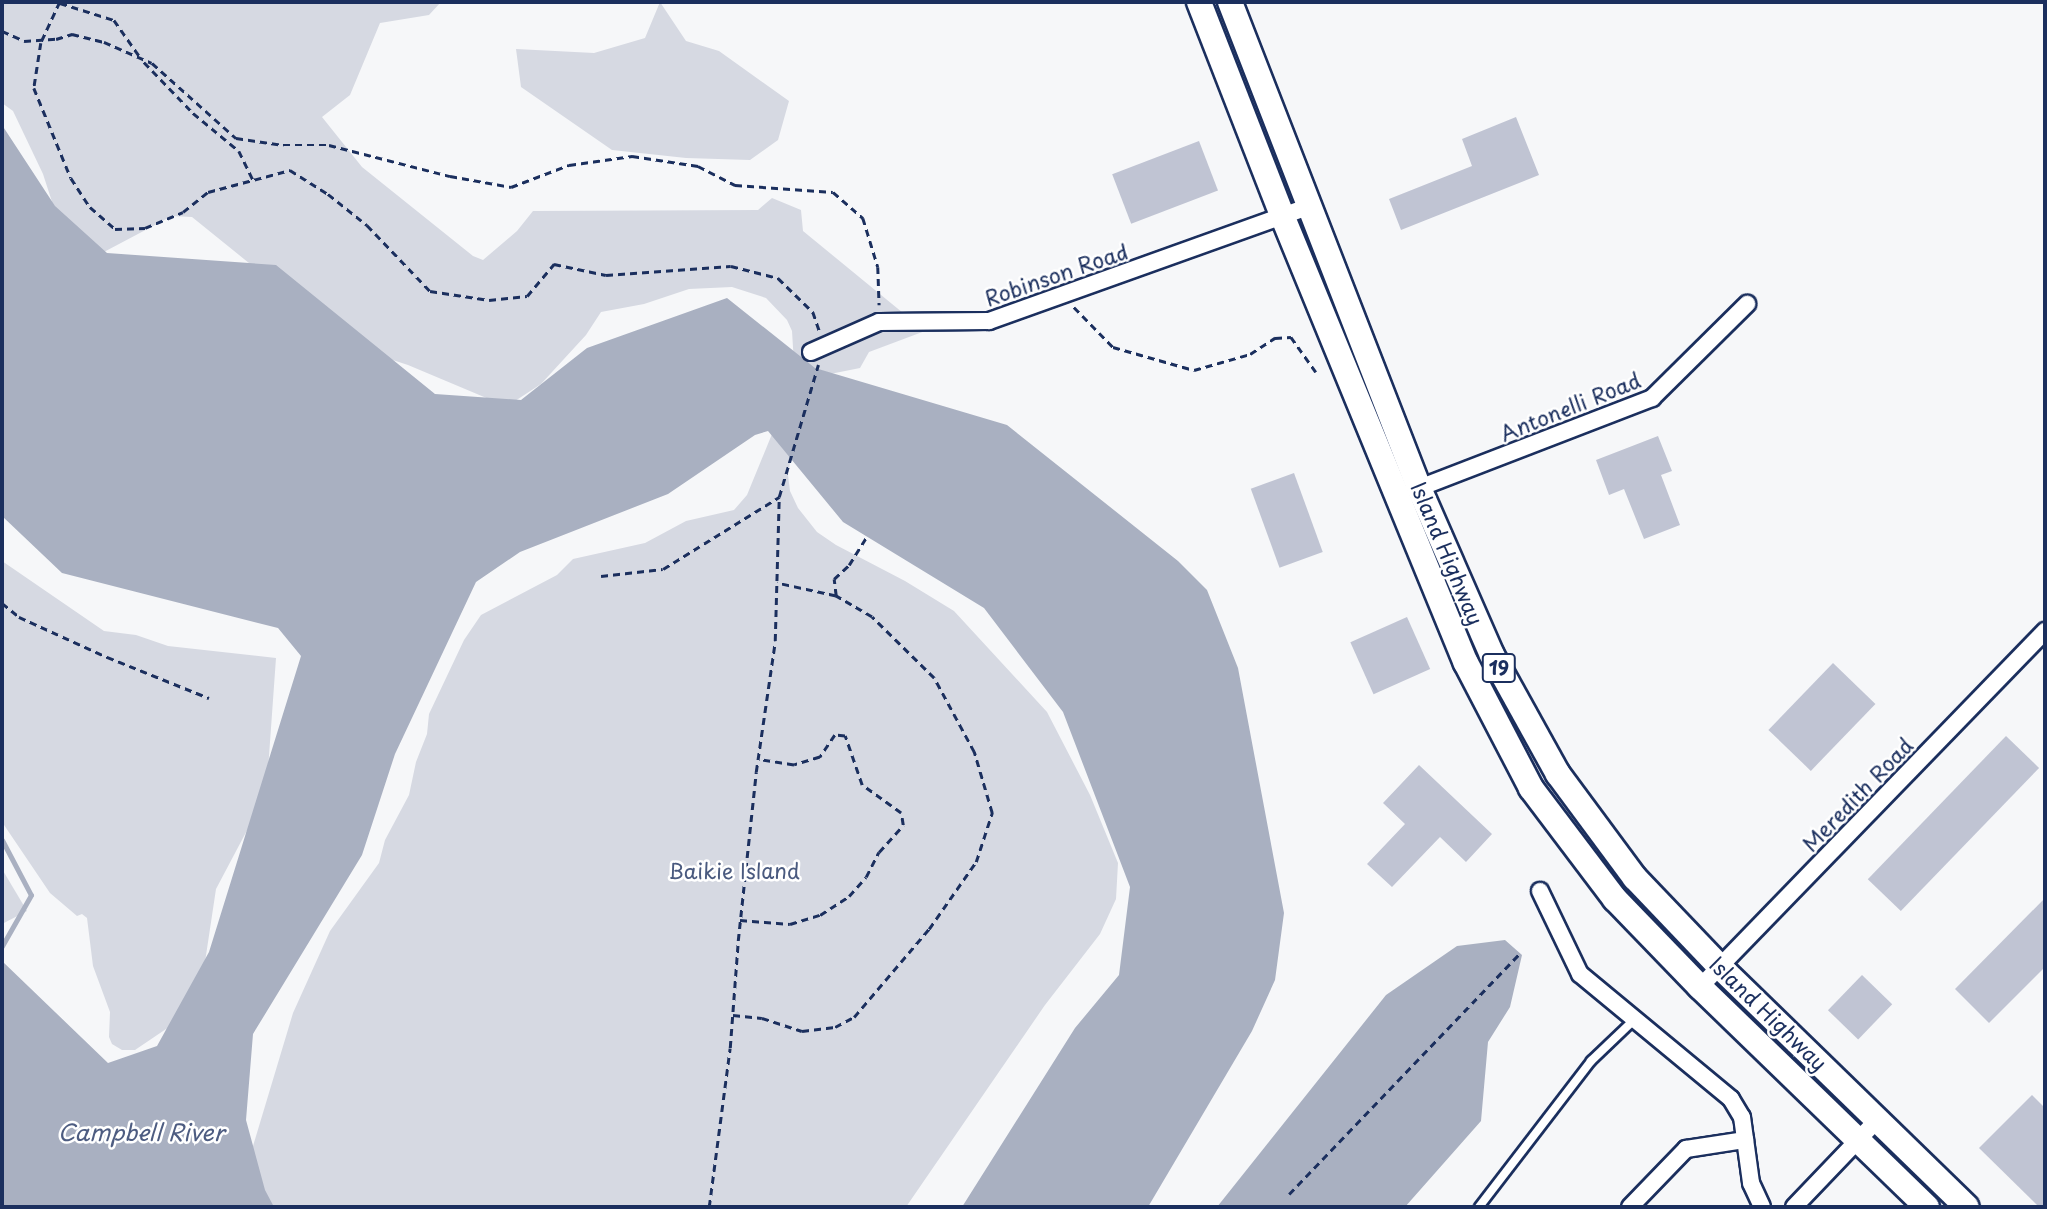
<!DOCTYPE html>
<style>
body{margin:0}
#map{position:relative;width:2047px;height:1209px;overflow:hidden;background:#f6f7f9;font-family:"Playpen Sans",sans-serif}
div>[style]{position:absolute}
.green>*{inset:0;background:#d6d9e2}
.water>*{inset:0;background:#a9b0c1}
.stream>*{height:5px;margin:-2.5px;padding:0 2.5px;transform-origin:2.5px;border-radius:2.5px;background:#a9b0c1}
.building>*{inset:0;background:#c0c4d3;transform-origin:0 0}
.path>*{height:2.5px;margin-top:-1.25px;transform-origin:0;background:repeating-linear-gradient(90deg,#1b2f5e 0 7px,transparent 0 12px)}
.roads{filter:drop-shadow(2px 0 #1b2f5e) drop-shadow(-2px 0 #1b2f5e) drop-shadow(0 2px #1b2f5e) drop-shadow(0 -2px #1b2f5e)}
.service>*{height:8px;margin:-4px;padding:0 4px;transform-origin:4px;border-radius:4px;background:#fff}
.minor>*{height:16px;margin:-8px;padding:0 8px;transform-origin:8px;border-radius:8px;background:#fff}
.primary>*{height:24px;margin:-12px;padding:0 12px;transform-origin:12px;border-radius:12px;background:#fff}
span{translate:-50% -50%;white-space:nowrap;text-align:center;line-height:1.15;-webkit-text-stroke:5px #fff;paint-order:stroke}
.shield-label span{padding:2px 5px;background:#fff;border:2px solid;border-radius:5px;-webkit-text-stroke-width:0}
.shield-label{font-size:19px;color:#1b2f5e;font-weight:700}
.street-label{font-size:21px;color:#1b2f5e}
.park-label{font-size:21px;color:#4a5a7f}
.water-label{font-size:23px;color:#4d5c81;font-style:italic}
.frame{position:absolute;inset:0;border:4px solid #1b2f5e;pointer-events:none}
</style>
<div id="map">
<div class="green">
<div style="clip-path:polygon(2px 2px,441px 2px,429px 15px,380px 23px,350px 95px,322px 117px,362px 167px,473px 256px,483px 260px,517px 231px,533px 211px,758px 210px,772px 198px,801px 210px,803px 231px,925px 331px,869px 352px,860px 368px,825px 375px,794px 364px,792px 331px,787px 320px,766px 298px,732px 287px,689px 289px,644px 304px,601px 312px,586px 335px,541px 384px,515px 401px,496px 402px,408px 365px,353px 347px,192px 217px,172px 216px,102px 253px,55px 211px,43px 174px,13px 111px,2px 103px)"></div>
<div style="clip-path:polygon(660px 2px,686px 41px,719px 51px,789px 101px,778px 140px,750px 160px,686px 158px,612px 150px,521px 87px,516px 49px,594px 53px,645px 38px)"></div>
<div style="clip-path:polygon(772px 434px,793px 445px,788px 475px,790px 491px,798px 508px,817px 532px,836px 545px,905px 581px,954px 611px,1047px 712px,1090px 795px,1118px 863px,1116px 899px,1100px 934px,1045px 1005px,906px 1207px,267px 1207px,250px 1156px,293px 1013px,330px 931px,379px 863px,385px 840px,409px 795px,416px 762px,427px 734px,429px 714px,464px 640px,481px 615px,557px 575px,573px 559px,645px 543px,686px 521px,734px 510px,747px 495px)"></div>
<div style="clip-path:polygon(2px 561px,104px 631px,136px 635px,168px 646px,276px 658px,268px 770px,253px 819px,216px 889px,205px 962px,169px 1027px,135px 1050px,122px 1050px,112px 1044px,109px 1037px,110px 1012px,93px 966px,87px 918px,82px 914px,77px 916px,50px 893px,2px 822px)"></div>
<div style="clip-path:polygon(2px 869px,27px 911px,2px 924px)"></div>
</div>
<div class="water">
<div style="clip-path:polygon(2px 125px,55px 206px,107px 253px,276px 265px,435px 394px,521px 400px,587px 348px,727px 298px,815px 368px,1007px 425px,1178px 561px,1207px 590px,1238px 668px,1284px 913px,1275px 980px,1252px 1031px,1148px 1207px,962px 1207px,1075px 1028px,1119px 975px,1130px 887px,1063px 712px,984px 608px,843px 522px,768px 431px,755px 435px,668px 494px,520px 552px,476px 582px,395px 754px,362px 855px,253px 1034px,246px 1120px,265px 1190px,274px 1207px,2px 1207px,2px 961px,108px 1063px,157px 1046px,209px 952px,301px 656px,278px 628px,62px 573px,2px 516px)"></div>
<div style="clip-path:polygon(1505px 940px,1522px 955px,1510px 1007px,1488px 1042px,1481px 1121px,1405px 1207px,1217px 1207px,1386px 995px,1457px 946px)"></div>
</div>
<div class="stream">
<div style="left:2px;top:840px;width:62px;rotate:62.2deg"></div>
<div style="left:31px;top:895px;width:59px;rotate:119.6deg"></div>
</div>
<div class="building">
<div style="clip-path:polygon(1516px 117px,1539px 175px,1401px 230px,1389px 199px,1472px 166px,1462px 139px)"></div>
<div style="left:1199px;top:141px;width:53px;height:93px;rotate:69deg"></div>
<div style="clip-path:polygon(1658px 436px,1672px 471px,1661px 475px,1680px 525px,1644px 539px,1624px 489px,1609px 495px,1596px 460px)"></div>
<div style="left:1294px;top:473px;width:84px;height:46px;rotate:70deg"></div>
<div style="left:1407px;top:617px;width:57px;height:62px;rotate:66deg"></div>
<div style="left:1833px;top:663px;width:59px;height:93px;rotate:44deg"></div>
<div style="left:2006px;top:736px;width:46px;height:199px;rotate:44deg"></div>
<div style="clip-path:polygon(1419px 765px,1492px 834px,1466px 862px,1440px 837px,1392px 887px,1367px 864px,1405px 824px,1383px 803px)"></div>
<div style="clip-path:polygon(2045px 898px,2045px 967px,1989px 1023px,1955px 989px)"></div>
<div style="left:1862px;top:975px;width:42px;height:49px;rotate:44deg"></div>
<div style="clip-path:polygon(2032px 1095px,2045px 1108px,2045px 1207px,2039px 1207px,1979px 1148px)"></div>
</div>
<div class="path">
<div style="left:60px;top:2px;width:45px;rotate:114.9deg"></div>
<div style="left:41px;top:43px;width:46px;rotate:98.8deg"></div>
<div style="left:34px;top:88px;width:97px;rotate:67.7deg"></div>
<div style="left:71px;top:178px;width:35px;rotate:57deg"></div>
<div style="left:90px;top:207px;width:33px;rotate:41deg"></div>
<div style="left:115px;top:229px;width:30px;rotate:-2deg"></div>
<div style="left:145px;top:228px;width:41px;rotate:-22.8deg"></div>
<div style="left:183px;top:212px;width:32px;rotate:-39deg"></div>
<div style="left:208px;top:192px;width:85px;rotate:-15deg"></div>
<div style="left:290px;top:170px;width:45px;rotate:32.3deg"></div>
<div style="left:328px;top:194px;width:50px;rotate:38.5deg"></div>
<div style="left:367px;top:225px;width:91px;rotate:46.3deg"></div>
<div style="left:430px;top:291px;width:60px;rotate:8.7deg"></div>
<div style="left:489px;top:300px;width:38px;rotate:-6deg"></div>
<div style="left:527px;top:296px;width:42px;rotate:-49.8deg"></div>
<div style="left:554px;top:264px;width:53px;rotate:11.9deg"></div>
<div style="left:606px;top:275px;width:125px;rotate:-4.1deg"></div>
<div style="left:731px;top:266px;width:49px;rotate:14.3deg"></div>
<div style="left:778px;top:278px;width:49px;rotate:44.2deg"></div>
<div style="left:813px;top:312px;width:21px;rotate:71deg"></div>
<div style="left:60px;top:3px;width:57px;rotate:17.5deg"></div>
<div style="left:114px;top:20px;width:45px;rotate:54.9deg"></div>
<div style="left:2px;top:31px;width:24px;rotate:24deg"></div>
<div style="left:24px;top:41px;width:32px;rotate:-4deg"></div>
<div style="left:56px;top:39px;width:17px;rotate:-17deg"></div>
<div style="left:72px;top:34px;width:33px;rotate:14deg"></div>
<div style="left:104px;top:42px;width:52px;rotate:23.6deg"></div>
<div style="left:152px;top:63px;width:113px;rotate:41.8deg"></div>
<div style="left:236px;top:138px;width:48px;rotate:8.5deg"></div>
<div style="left:283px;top:145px;width:46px"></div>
<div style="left:329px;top:145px;width:125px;rotate:14.4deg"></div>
<div style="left:450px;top:176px;width:62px;rotate:10.2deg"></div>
<div style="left:511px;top:187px;width:62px;rotate:-20.8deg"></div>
<div style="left:569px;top:165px;width:64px;rotate:-8.1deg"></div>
<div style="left:632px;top:156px;width:67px;rotate:8.6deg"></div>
<div style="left:698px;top:166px;width:42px;rotate:27.2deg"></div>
<div style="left:735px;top:185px;width:98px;rotate:4.1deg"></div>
<div style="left:833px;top:192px;width:40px;rotate:41deg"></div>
<div style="left:863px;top:218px;width:51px;rotate:73deg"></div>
<div style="left:878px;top:267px;width:38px;rotate:88deg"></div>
<div style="left:144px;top:62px;width:71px;rotate:46.1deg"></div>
<div style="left:193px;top:113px;width:60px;rotate:39.6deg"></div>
<div style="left:239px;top:151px;width:34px;rotate:64deg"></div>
<div style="left:1074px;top:307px;width:56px;rotate:45.7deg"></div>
<div style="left:1113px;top:347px;width:84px;rotate:15.9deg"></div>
<div style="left:1194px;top:370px;width:58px;rotate:-15.9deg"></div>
<div style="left:1250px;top:354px;width:30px;rotate:-33deg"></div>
<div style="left:1275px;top:338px;width:16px;rotate:-4deg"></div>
<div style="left:1291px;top:337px;width:43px;rotate:54.5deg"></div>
<div style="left:601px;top:576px;width:62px;rotate:-6.4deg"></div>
<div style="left:663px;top:569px;width:137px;rotate:-31.8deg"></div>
<div style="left:836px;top:596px;width:17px;rotate:-97deg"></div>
<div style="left:834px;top:579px;width:21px;rotate:-43deg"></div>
<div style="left:849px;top:565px;width:34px;rotate:-58deg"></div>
<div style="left:2px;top:603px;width:22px;rotate:39deg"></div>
<div style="left:19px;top:617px;width:97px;rotate:24.4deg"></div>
<div style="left:107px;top:657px;width:110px;rotate:21.9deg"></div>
<div style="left:740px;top:920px;width:50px;rotate:4.6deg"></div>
<div style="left:790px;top:924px;width:31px;rotate:-17deg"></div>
<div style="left:820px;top:915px;width:35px;rotate:-33deg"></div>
<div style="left:849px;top:896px;width:25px;rotate:-48deg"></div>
<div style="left:866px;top:877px;width:28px;rotate:-63deg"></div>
<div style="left:879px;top:852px;width:36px;rotate:-48deg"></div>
<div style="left:903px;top:825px;width:12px;rotate:-99deg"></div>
<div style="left:901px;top:813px;width:48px;rotate:-144.3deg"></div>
<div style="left:862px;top:785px;width:52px;rotate:-109.1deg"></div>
<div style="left:845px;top:736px;width:10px;rotate:-174deg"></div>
<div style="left:835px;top:735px;width:27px;rotate:124deg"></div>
<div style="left:820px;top:757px;width:27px;rotate:163deg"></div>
<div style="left:794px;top:765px;width:36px;rotate:-171deg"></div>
<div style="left:733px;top:1015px;width:29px;rotate:6deg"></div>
<div style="left:762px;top:1018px;width:42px;rotate:18deg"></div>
<div style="left:802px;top:1031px;width:33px;rotate:-7deg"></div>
<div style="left:835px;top:1027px;width:21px;rotate:-28deg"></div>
<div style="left:854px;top:1017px;width:116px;rotate:-49.6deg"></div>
<div style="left:929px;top:929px;width:82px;rotate:-55deg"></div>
<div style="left:976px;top:862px;width:52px;rotate:-71.9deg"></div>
<div style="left:992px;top:813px;width:64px;rotate:-106.4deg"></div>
<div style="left:974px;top:752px;width:84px;rotate:-118.4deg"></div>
<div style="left:934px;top:678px;width:87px;rotate:-135.5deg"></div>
<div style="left:872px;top:617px;width:42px;rotate:-149.7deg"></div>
<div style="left:836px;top:596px;width:60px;rotate:-167.6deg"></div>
<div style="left:1289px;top:1194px;width:334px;rotate:-46.2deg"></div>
<div style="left:709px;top:1207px;width:160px;rotate:-82.5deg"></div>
<div style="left:730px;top:1048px;width:107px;rotate:-85.7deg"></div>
<div style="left:738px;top:941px;width:170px;rotate:-83.9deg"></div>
<div style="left:756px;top:772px;width:132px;rotate:-81.7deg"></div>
<div style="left:775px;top:641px;width:144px;rotate:-88.4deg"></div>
<div style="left:779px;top:497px;width:138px;rotate:-73.5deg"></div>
</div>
<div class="roads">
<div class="service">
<div style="left:1479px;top:1207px;width:184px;rotate:-52.5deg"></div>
<div style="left:1591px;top:1061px;width:61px;rotate:-43.7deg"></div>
</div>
<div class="minor">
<div style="left:811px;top:352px;width:74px;rotate:-23.8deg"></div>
<div style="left:879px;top:322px;width:110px;rotate:-0.5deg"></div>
<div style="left:989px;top:321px;width:341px;rotate:-19.7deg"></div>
<div style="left:1419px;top:488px;width:250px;rotate:-21.1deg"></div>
<div style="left:1652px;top:398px;width:134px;rotate:-44.7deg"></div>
<div style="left:1540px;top:891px;width:92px;rotate:64.3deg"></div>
<div style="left:1580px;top:974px;width:196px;rotate:39.6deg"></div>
<div style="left:1731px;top:1099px;width:21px;rotate:59deg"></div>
<div style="left:1742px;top:1117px;width:67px;rotate:82.2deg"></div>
<div style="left:1751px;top:1183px;width:26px;rotate:65deg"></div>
<div style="left:1700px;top:987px;width:496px;rotate:-45.9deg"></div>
<div style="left:1630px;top:1207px;width:81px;rotate:-46deg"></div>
<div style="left:1686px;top:1149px;width:60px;rotate:-8.7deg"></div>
<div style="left:1794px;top:1207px;width:120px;rotate:-46.3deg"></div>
</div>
<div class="primary">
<div style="left:1199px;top:2px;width:229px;rotate:68.7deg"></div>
<div style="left:1282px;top:215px;width:484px;rotate:67.7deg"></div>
<div style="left:1466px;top:663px;width:141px;rotate:62.5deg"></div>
<div style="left:1531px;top:788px;width:139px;rotate:52.9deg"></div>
<div style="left:1615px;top:899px;width:122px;rotate:46deg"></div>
<div style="left:1700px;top:987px;width:316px;rotate:44.1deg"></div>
<div style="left:1230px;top:2px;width:521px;rotate:68.75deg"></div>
<div style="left:1419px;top:488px;width:182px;rotate:66.4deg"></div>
<div style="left:1492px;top:655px;width:136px;rotate:61deg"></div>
<div style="left:1558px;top:774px;width:129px;rotate:53.5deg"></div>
<div style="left:1635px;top:878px;width:123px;rotate:46.3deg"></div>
<div style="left:1720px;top:967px;width:344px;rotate:44.2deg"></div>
</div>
</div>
<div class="shield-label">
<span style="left:1499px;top:668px">19</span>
</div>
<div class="street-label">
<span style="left:1056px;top:274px;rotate:-19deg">Robinson Road</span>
<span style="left:1570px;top:406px;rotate:-22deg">Antonelli Road</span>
<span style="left:1448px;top:553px;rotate:67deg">Island Highway</span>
<span style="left:1857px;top:794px;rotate:-46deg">Meredith Road</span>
<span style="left:1769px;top:1013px;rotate:44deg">Island Highway</span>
</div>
<div class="park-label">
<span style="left:734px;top:870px">Baikie Island</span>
</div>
<div class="water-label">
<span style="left:141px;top:1132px">Campbell River</span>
</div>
<div class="frame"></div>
</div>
